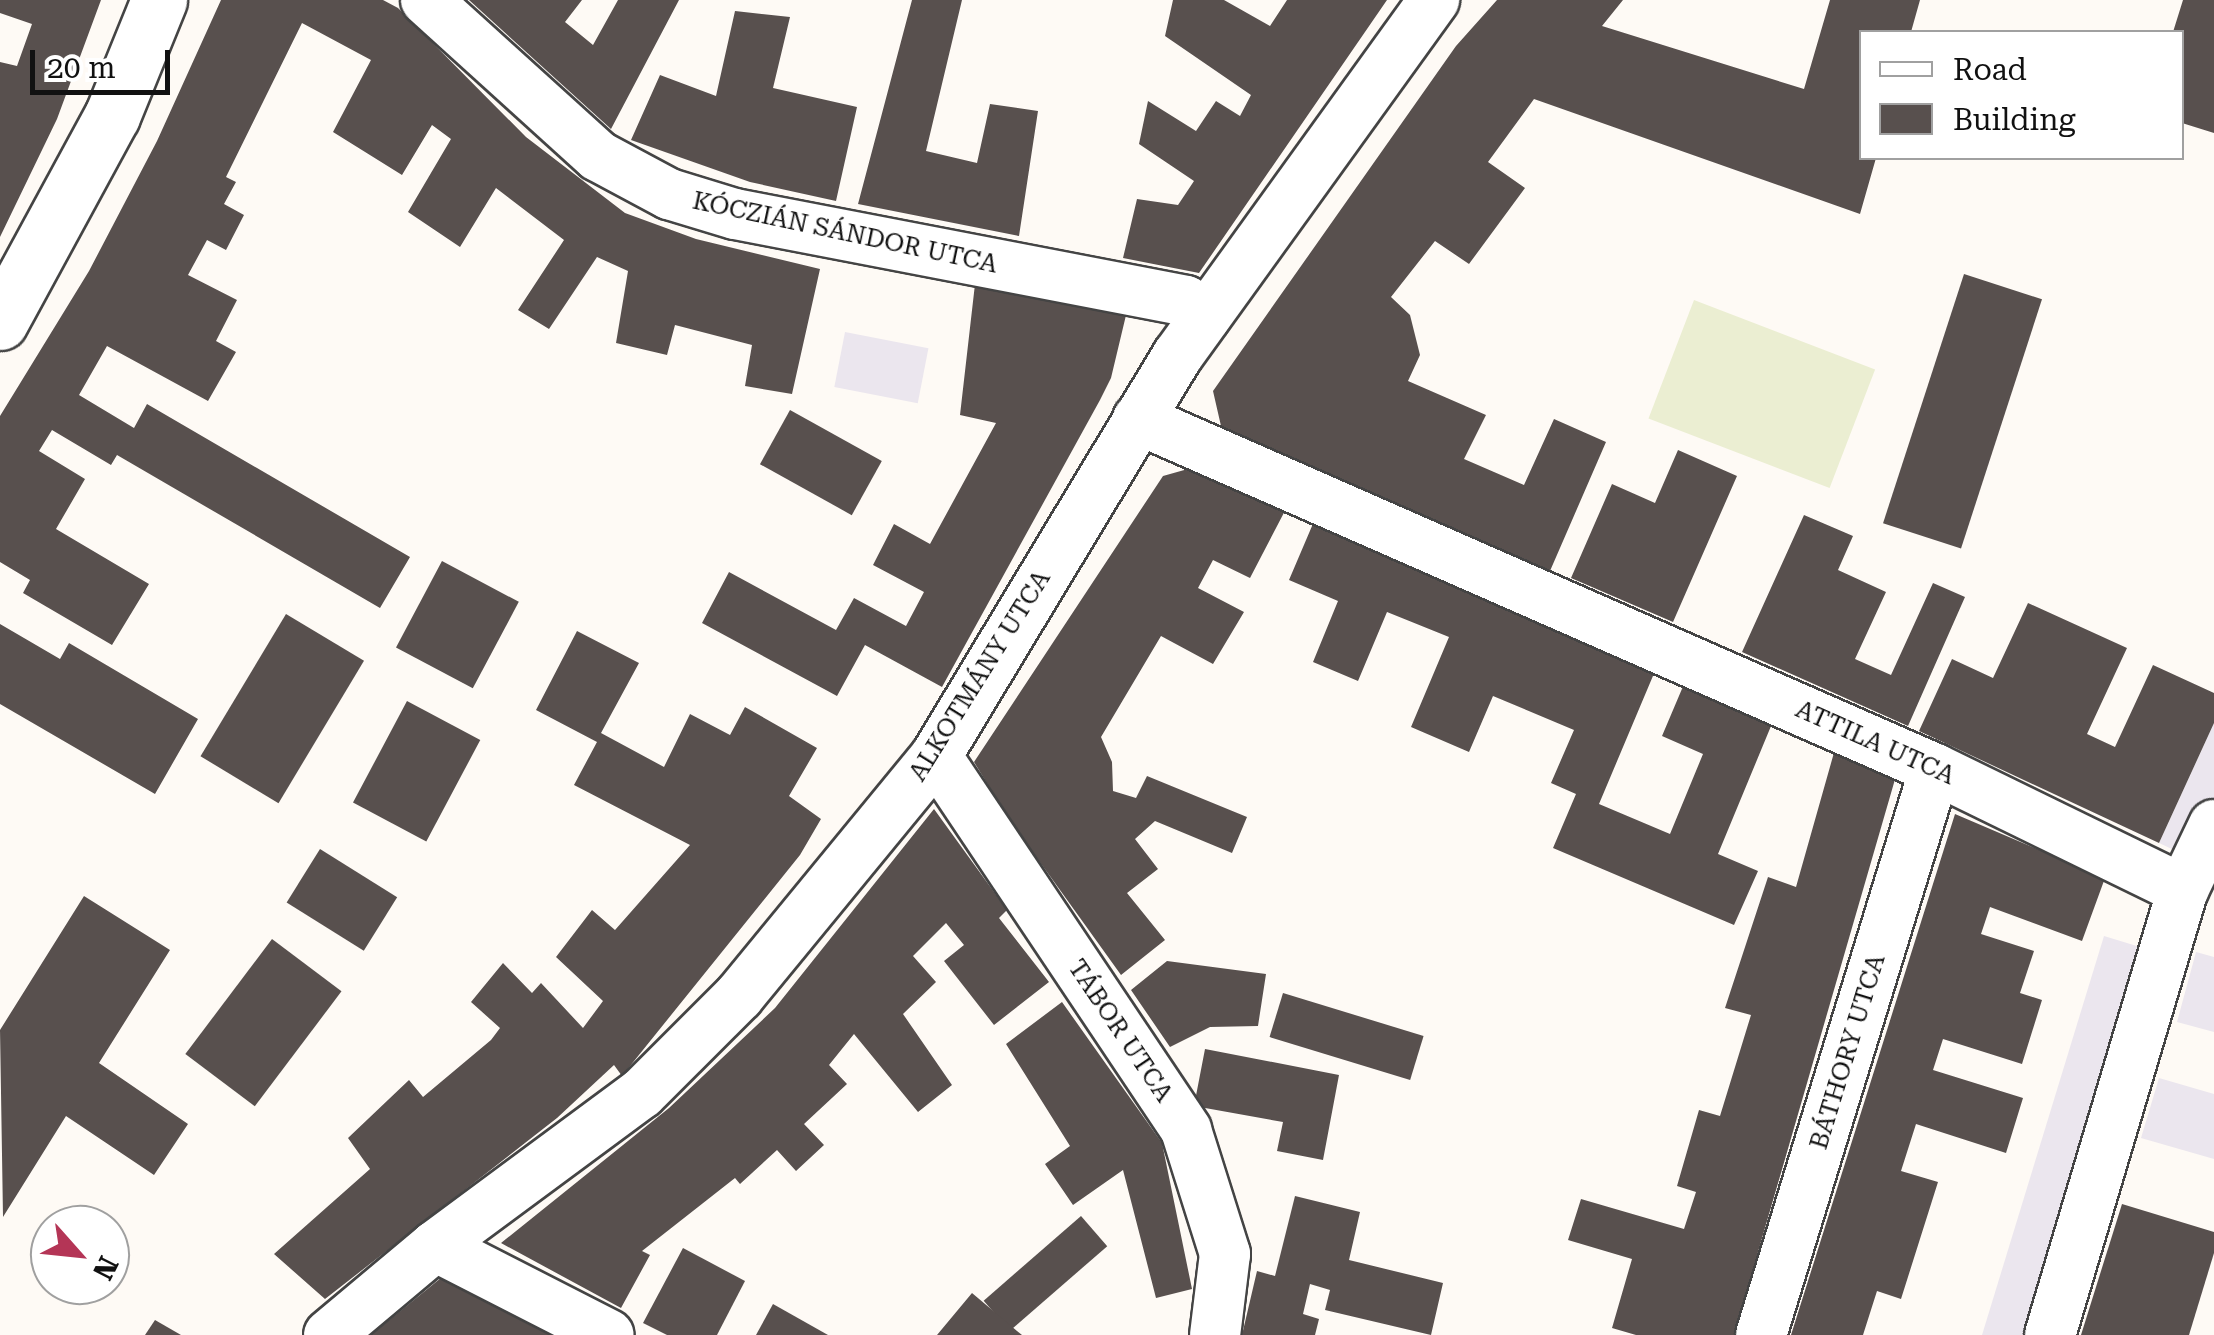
<!DOCTYPE html>
<meta charset="utf-8">
<style>
body{margin:0}
#map{position:relative;width:2214px;height:1335px;overflow:hidden;background:#fefaf5;font-family:"Roboto Serif",serif}
div>[style]{position:absolute}
.industrial>*{inset:0;background:#ebe6ee;transform-origin:0 0}
.pitch>*{inset:0;background:#ebeed2;transform-origin:0 0}
.building>*{inset:0;background:#58504e;transform-origin:0 0}
.roads{filter:drop-shadow(2px 0 #444) drop-shadow(-2px 0 #444) drop-shadow(0 2px #444) drop-shadow(0 -2px #444)}
.minor>*{height:50px;margin:-25px;padding:0 25px;transform-origin:25px;border-radius:25px;background:#fff}
.tertiary>*{height:55px;margin:-27.5px;padding:0 27.5px;transform-origin:27.5px;border-radius:27.5px;background:#fff}
span{translate:-50% -50%;white-space:nowrap;text-align:center;line-height:1.15;-webkit-text-stroke:10px #fff;paint-order:stroke}
.street-label{font-size:25px;color:#111}
.legend{position:absolute;left:1859px;top:30px;width:325px;height:130px;box-sizing:border-box;background:#fff;border:2px solid #a0a0a0;margin:0;padding:12px 18px;list-style:none;font-size:30px;color:#111}
.legend li{display:flex;align-items:center;gap:20px;height:50px}
.legend b{width:50px;border:2px solid #a0a0a0}
.north{position:absolute;left:30px;top:1205px;width:100px;height:100px;box-sizing:border-box;background:#fff;border:2px solid #a0a0a0;border-radius:50%;rotate:117deg;font-size:28px;font-weight:700;line-height:40px;text-align:center;color:#111}
.north::after{content:'';display:block;margin:auto;width:35px;height:45px;background:#b43556;clip-path:polygon(50% 0,100% 100%,50% 72%,0 100%)}
.scale{position:absolute;left:30px;top:50px;width:140px;height:45px;box-sizing:border-box;border:5px solid #111;border-top:0;padding-left:12px;font-size:30px;line-height:35px;white-space:nowrap;color:#111;-webkit-text-stroke:8px #fff;paint-order:stroke}
</style>
<div id="map">
<div class="industrial">
<div style="left:845px;top:332px;width:85px;height:56px;rotate:11deg"></div>
<div style="clip-path:polygon(2214px 723px,2214px 803px,2189px 857px,2159px 843px)"></div>
<div style="left:2104px;top:936px;width:48px;height:418px;rotate:17deg"></div>
<div style="clip-path:polygon(2196px 952px,2214px 957px,2214px 1032px,2177px 1022px)"></div>
<div style="clip-path:polygon(2159px 1078px,2214px 1094px,2214px 1159px,2141px 1138px)"></div>
</div>
<div class="pitch">
<div style="left:1694px;top:300px;width:194px;height:127px;rotate:21deg"></div>
</div>
<div class="building">
<div style="clip-path:polygon(0 0,101px 0,57px 119px,0 237px,0 62px,17px 66px,32px 24px,0 13px)"></div>
<div style="clip-path:polygon(221px 0,383px 0,398px 8px,526px 137px,625px 213px,696px 239px,820px 269px,792px 394px,745px 386px,752px 345px,675px 325px,667px 355px,616px 343px,628px 271px,597px 257px,549px 329px,518px 310px,564px 240px,496px 188px,460px 247px,408px 212px,451px 139px,432px 125px,402px 175px,333px 132px,371px 60px,302px 23px,226px 177px,236px 182px,224px 204px,244px 215px,226px 250px,207px 240px,188px 275px,237px 300px,216px 341px,236px 352px,208px 401px,107px 346px,79px 395px,134px 428px,147px 404px,410px 557px,380px 608px,117px 455px,111px 465px,52px 430px,39px 451px,85px 479px,56px 529px,149px 584px,112px 645px,23px 593px,30px 580px,0 562px,0 416px,89px 271px,157px 141px)"></div>
<div style="clip-path:polygon(469px 0,582px 0,565px 22px,593px 45px,618px 0,679px 0,611px 129px)"></div>
<div style="clip-path:polygon(912px 0,962px 0,926px 151px,977px 163px,990px 104px,1038px 111px,1019px 236px,858px 204px)"></div>
<div style="clip-path:polygon(1173px 0,1224px 0,1270px 26px,1287px 0,1387px 0,1199px 273px,1123px 258px,1137px 199px,1178px 205px,1194px 181px,1139px 144px,1148px 101px,1196px 131px,1216px 101px,1240px 116px,1251px 95px,1165px 36px)"></div>
<div style="clip-path:polygon(1497px 0,1623px 0,1602px 26px,1804px 89px,1830px 0,1920px 0,1911px 32px,1862px 32px,1862px 158px,1876px 158px,1860px 214px,1534px 99px,1488px 162px,1525px 188px,1469px 264px,1435px 241px,1391px 297px,1410px 315px,1420px 355px,1408px 381px,1486px 415px,1464px 459px,1524px 485px,1554px 419px,1606px 442px,1550px 571px,1221px 426px,1213px 391px,1456px 46px)"></div>
<div style="clip-path:polygon(2183px 0,2214px 0,2214px 133px,2182px 123px,2182px 32px,2173px 32px)"></div>
<div style="clip-path:polygon(735px 11px,790px 17px,773px 88px,857px 107px,836px 201px,750px 182px,631px 140px,660px 75px,716px 96px)"></div>
<div style="left:1964px;top:274px;width:82px;height:262px;rotate:18deg"></div>
<div style="clip-path:polygon(975px 284px,1127px 311px,1111px 378px,1100px 400px,942px 687px,865px 645px,837px 696px,702px 623px,729px 572px,836px 630px,854px 598px,906px 626px,924px 592px,873px 565px,894px 524px,930px 544px,996px 423px,960px 415px)"></div>
<div style="left:790px;top:410px;width:105px;height:62px;rotate:29deg"></div>
<div style="clip-path:polygon(1678px 450px,1737px 476px,1673px 622px,1571px 578px,1612px 484px,1655px 503px)"></div>
<div style="clip-path:polygon(1202px 465px,1288px 505px,1250px 578px,1213px 560px,1198px 588px,1244px 612px,1213px 664px,1161px 636px,1101px 737px,1112px 762px,1113px 791px,1136px 798px,1147px 776px,1247px 817px,1232px 853px,1155px 821px,1135px 839px,1158px 869px,1127px 893px,1165px 940px,1121px 975px,1009px 819px,974px 762px,1163px 476px)"></div>
<div style="clip-path:polygon(1804px 515px,1853px 536px,1838px 570px,1886px 592px,1855px 659px,1891px 675px,1933px 583px,1965px 597px,1908px 726px,1742px 652px)"></div>
<div style="clip-path:polygon(1315px 519px,1658px 664px,1599px 804px,1670px 834px,1703px 754px,1662px 736px,1687px 677px,1776px 714px,1718px 854px,1758px 871px,1734px 925px,1553px 848px,1576px 794px,1551px 783px,1574px 730px,1493px 696px,1469px 752px,1411px 727px,1449px 637px,1387px 612px,1358px 681px,1313px 662px,1338px 601px,1289px 580px)"></div>
<div style="left:442px;top:561px;width:87px;height:98px;rotate:28deg"></div>
<div style="clip-path:polygon(2028px 603px,2127px 648px,2087px 734px,2115px 747px,2153px 665px,2214px 693px,2214px 723px,2159px 843px,1919px 731px,1952px 659px,1993px 678px)"></div>
<div style="left:286px;top:614px;width:91px;height:166px;rotate:31deg"></div>
<div style="clip-path:polygon(0 624px,60px 659px,69px 643px,198px 719px,155px 794px,0 704px)"></div>
<div style="clip-path:polygon(577px 631px,639px 663px,601px 733px,664px 767px,690px 714px,730px 735px,745px 707px,817px 748px,789px 796px,821px 819px,800px 855px,622px 1076px,614px 1065px,557px 1118px,325px 1299px,274px 1254px,370px 1169px,348px 1138px,409px 1080px,423px 1097px,491px 1040px,500px 1028px,471px 1002px,503px 963px,532px 993px,541px 983px,583px 1028px,603px 1001px,556px 957px,592px 910px,615px 930px,690px 845px,574px 785px,597px 742px,536px 710px)"></div>
<div style="left:407px;top:701px;width:83px;height:115px;rotate:28deg"></div>
<div style="clip-path:polygon(1837px 742px,1898px 769px,1734px 1335px,1636px 1335px,1612px 1328px,1632px 1259px,1568px 1240px,1581px 1199px,1684px 1229px,1696px 1192px,1677px 1186px,1699px 1110px,1720px 1116px,1751px 1015px,1725px 1008px,1768px 877px,1796px 887px)"></div>
<div style="clip-path:polygon(934px 809px,1007px 910px,999px 918px,1049px 982px,994px 1025px,944px 961px,964px 945px,946px 923px,913px 956px,936px 982px,903px 1014px,952px 1085px,918px 1112px,854px 1034px,829px 1065px,847px 1084px,804px 1124px,824px 1145px,796px 1171px,777px 1150px,740px 1184px,735px 1178px,642px 1251px,650px 1255px,621px 1308px,501px 1243px,669px 1108px,775px 1008px)"></div>
<div style="clip-path:polygon(1955px 814px,2105px 878px,2082px 941px,1990px 907px,1981px 934px,2034px 951px,2020px 993px,2042px 1000px,2022px 1064px,1943px 1039px,1933px 1070px,2023px 1098px,2006px 1153px,1916px 1124px,1901px 1171px,1938px 1182px,1901px 1299px,1877px 1291px,1863px 1335px,1791px 1335px)"></div>
<div style="left:320px;top:849px;width:91px;height:63px;rotate:32deg"></div>
<div style="clip-path:polygon(84px 896px,170px 950px,99px 1063px,188px 1124px,154px 1175px,66px 1116px,3px 1217px,0 1030px)"></div>
<div style="left:272px;top:939px;width:87px;height:144px;rotate:37deg"></div>
<div style="clip-path:polygon(1167px 961px,1266px 974px,1258px 1026px,1210px 1027px,1170px 1047px,1131px 990px)"></div>
<div style="left:1283px;top:993px;width:147px;height:46px;rotate:17deg"></div>
<div style="clip-path:polygon(1062px 1002px,1162px 1143px,1192px 1289px,1156px 1298px,1123px 1170px,1073px 1205px,1045px 1164px,1070px 1146px,1006px 1044px)"></div>
<div style="clip-path:polygon(1205px 1049px,1339px 1075px,1323px 1160px,1277px 1151px,1283px 1122px,1194px 1106px)"></div>
<div style="clip-path:polygon(1295px 1196px,1360px 1212px,1349px 1260px,1443px 1283px,1431px 1335px,1325px 1310px,1330px 1290px,1310px 1284px,1303px 1314px,1319px 1319px,1315px 1335px,1242px 1335px,1257px 1271px,1275px 1276px)"></div>
<div style="clip-path:polygon(2122px 1204px,2214px 1232px,2214px 1253px,2189px 1335px,2081px 1335px)"></div>
<div style="left:1081px;top:1216px;width:40px;height:129px;rotate:49deg"></div>
<div style="clip-path:polygon(683px 1248px,745px 1281px,717px 1335px,667px 1335px,643px 1323px)"></div>
<div style="clip-path:polygon(447px 1273px,566px 1335px,371px 1335px)"></div>
<div style="clip-path:polygon(972px 1293px,1017px 1331px,1022px 1335px,937px 1335px)"></div>
<div style="clip-path:polygon(773px 1304px,828px 1335px,756px 1335px)"></div>
<div style="clip-path:polygon(155px 1320px,181px 1335px,145px 1335px)"></div>
</div>
<div class="roads">
<div class="minor">
<div style="left:426px;top:0;width:232px;rotate:42.2deg"></div>
<div style="left:598px;top:156px;width:81px;rotate:28.2deg"></div>
<div style="left:669px;top:194px;width:69px;rotate:16.9deg"></div>
<div style="left:735px;top:214px;width:459px;rotate:10.9deg"></div>
<div style="left:1186px;top:301px;width:25px;rotate:40deg"></div>
<div style="left:1138px;top:419px;width:870px;rotate:23.71deg"></div>
<div style="left:1935px;top:769px;width:276px;rotate:26deg"></div>
<div style="left:936px;top:756px;width:450px;rotate:56.2deg"></div>
<div style="left:1186px;top:1130px;width:130px;rotate:72.5deg"></div>
<div style="left:1225px;top:1254px;width:82px;rotate:97deg"></div>
<div style="left:435px;top:1246px;width:195px;rotate:27.1deg"></div>
<div style="left:329px;top:1335px;width:138px;rotate:-40deg"></div>
<div style="left:435px;top:1246px;width:257px;rotate:-36.5deg"></div>
<div style="left:642px;top:1093px;width:137px;rotate:-45deg"></div>
<div style="left:739px;top:996px;width:310px;rotate:-50.6deg"></div>
<div style="left:936px;top:756px;width:468px;rotate:-58.9deg"></div>
<div style="left:1178px;top:355px;width:438px;rotate:-54.2deg"></div>
<div style="left:1761px;top:1335px;width:592px;rotate:-72.91deg"></div>
<div style="left:2050px;top:1335px;width:464px;rotate:-73.4deg"></div>
<div style="left:2183px;top:890px;width:72px;rotate:-64.5deg"></div>
</div>
<div class="tertiary">
<div style="left:0;top:322px;width:234px;rotate:-61.5deg"></div>
<div style="left:112px;top:116px;width:125px;rotate:-67.9deg"></div>
</div>
</div>
<div class="street-label">
<span style="left:845px;top:233px;rotate:12deg">KÓCZIÁN SÁNDOR UTCA</span>
<span style="left:980px;top:676px;rotate:-58deg">ALKOTMÁNY UTCA</span>
<span style="left:1875px;top:743px;rotate:24deg">ATTILA UTCA</span>
<span style="left:1120px;top:1031px;rotate:56deg">TÁBOR UTCA</span>
<span style="left:1848px;top:1052px;rotate:-73deg">BÁTHORY UTCA</span>
</div>
<ul class="legend">
<li><b style="height:12px;background:#fff"></b>Road</li>
<li><b style="height:28px;background:#58504e"></b>Building</li>
</ul>
<div class="north">N</div>
<div class="scale">20 m</div>
</div>
